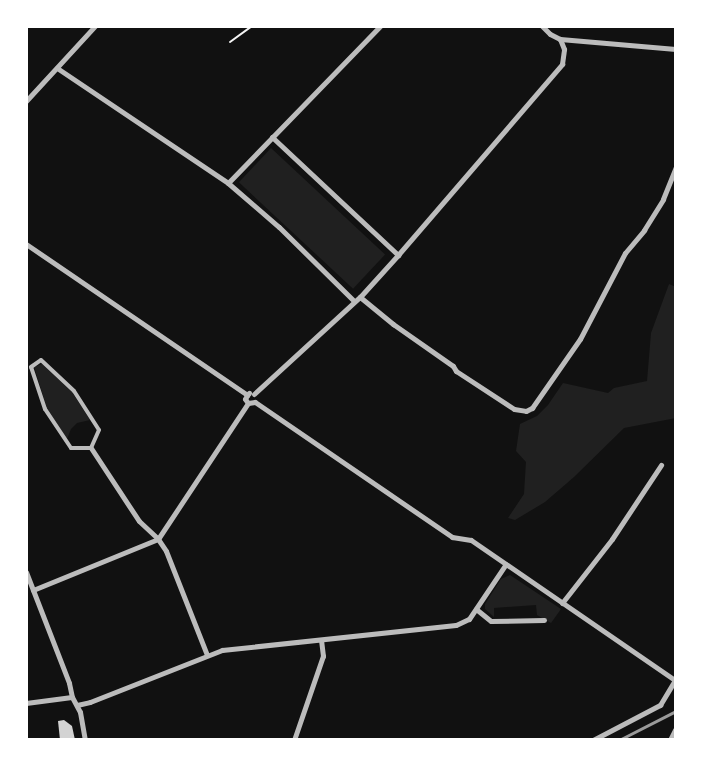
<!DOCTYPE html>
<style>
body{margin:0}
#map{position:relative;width:702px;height:766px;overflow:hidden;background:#111;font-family:"Archivo Narrow",sans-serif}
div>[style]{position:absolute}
.green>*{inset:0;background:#202020;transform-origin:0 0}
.building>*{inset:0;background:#d3d3d3}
.path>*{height:2px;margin:-1px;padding:0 1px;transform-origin:1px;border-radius:1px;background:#f5f5f5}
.pedestrian>*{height:4px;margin:-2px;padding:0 2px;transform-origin:2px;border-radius:2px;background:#bcbcbc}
.minor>*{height:5px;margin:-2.5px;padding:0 2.5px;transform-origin:2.5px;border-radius:2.5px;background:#bcbcbc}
.tertiary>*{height:7px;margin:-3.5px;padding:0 3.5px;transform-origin:3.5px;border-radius:3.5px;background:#bcbcbc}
.rail>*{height:3px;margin:-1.5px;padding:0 1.5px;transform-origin:1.5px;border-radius:1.5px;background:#9a9a9a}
span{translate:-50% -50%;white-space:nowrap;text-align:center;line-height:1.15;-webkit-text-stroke:5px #fff;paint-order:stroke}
.frame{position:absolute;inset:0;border:28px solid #fff;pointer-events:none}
</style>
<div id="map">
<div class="green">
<div style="left:271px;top:148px;width:156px;height:47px;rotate:43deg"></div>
<div style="clip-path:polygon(669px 284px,676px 287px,676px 418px,624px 428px,574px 477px,545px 502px,515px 520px,508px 518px,524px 494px,526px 462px,516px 451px,520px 424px,537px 416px,548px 405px,563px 383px,608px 393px,614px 388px,647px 381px,651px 333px)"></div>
<div style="clip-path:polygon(42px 364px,72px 392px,90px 420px,77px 423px,71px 429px,67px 439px,47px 408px,34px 367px)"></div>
<div style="clip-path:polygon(510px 575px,561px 609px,551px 623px,537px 615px,536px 605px,494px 608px,494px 617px,485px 609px,485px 604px,501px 579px)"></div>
</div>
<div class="building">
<div style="clip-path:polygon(64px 720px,72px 726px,75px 740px,60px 740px,58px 721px)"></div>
</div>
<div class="path">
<div style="left:230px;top:42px;width:27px;rotate:-36deg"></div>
</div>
<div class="pedestrian">
<div style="left:41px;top:360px;width:45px;rotate:43.2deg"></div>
<div style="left:74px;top:391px;width:46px;rotate:57.3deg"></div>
<div style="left:99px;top:430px;width:20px;rotate:114deg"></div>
<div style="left:91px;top:448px;width:20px;rotate:180deg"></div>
<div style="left:71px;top:448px;width:47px;rotate:-123.7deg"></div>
<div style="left:45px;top:409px;width:44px;rotate:-108.4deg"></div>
<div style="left:31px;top:367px;width:12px;rotate:-35deg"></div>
</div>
<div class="minor">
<div style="left:542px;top:26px;width:11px;rotate:45deg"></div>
<div style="left:550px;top:34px;width:11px;rotate:27deg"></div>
<div style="left:560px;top:39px;width:116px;rotate:4.9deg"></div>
<div style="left:57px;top:68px;width:206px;rotate:33.9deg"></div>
<div style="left:228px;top:183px;width:67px;rotate:40.8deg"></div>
<div style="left:279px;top:227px;width:105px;rotate:44.6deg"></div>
<div style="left:26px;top:101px;width:102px;rotate:-47.4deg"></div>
<div style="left:272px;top:137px;width:173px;rotate:43.1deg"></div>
<div style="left:228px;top:183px;width:219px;rotate:-45.9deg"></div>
<div style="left:26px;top:244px;width:268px;rotate:34.3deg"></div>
<div style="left:247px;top:395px;width:3px;rotate:-45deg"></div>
<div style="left:360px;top:297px;width:43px;rotate:39.3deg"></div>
<div style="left:393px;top:324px;width:73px;rotate:35deg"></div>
<div style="left:453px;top:366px;width:6px;rotate:59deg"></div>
<div style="left:456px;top:371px;width:69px;rotate:33.2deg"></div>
<div style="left:514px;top:409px;width:12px;rotate:9deg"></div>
<div style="left:526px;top:411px;width:7px;rotate:-27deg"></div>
<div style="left:532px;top:408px;width:84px;rotate:-55.2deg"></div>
<div style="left:580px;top:339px;width:97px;rotate:-62.4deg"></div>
<div style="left:625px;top:253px;width:30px;rotate:-50deg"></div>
<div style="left:644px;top:230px;width:36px;rotate:-58deg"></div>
<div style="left:663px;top:199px;width:35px;rotate:-68deg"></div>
<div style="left:254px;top:394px;width:144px;rotate:-42.5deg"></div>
<div style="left:360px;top:297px;width:57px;rotate:-47.9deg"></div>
<div style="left:398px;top:255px;width:252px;rotate:-49.3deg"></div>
<div style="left:562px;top:64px;width:15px;rotate:-82deg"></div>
<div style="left:564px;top:49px;width:11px;rotate:-112deg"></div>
<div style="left:247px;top:395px;width:4px;rotate:117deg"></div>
<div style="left:245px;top:399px;width:5px;rotate:53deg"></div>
<div style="left:248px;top:403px;width:7px;rotate:-8deg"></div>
<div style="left:255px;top:402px;width:239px;rotate:34.4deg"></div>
<div style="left:452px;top:537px;width:19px;rotate:9deg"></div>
<div style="left:471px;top:540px;width:249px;rotate:34.5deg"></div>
<div style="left:91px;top:448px;width:87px;rotate:56.7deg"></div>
<div style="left:139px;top:521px;width:26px;rotate:43deg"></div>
<div style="left:158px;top:539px;width:14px;rotate:56deg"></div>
<div style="left:166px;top:551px;width:112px;rotate:68.5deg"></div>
<div style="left:26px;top:572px;width:119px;rotate:68.8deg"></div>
<div style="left:69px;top:683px;width:14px;rotate:78deg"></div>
<div style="left:72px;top:697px;width:17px;rotate:62deg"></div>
<div style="left:80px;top:712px;width:28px;rotate:80deg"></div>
<div style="left:33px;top:590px;width:135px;rotate:-22.2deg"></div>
<div style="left:158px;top:539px;width:163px;rotate:-56.5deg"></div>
<div style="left:562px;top:603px;width:81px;rotate:-52deg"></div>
<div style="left:612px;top:539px;width:89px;rotate:-56.5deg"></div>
<div style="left:476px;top:609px;width:19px;rotate:39deg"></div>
<div style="left:491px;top:621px;width:53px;rotate:-1.1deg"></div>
<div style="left:26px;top:703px;width:46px;rotate:-7.4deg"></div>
<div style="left:77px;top:705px;width:13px;rotate:-13deg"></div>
<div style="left:90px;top:702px;width:142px;rotate:-21.5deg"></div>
<div style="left:222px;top:650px;width:235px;rotate:-6.1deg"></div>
<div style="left:456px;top:625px;width:14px;rotate:-25deg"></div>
<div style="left:469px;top:619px;width:66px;rotate:-56.1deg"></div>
<div style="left:294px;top:740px;width:89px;rotate:-71deg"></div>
<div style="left:323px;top:656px;width:16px;rotate:-97deg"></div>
<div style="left:593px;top:740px;width:76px;rotate:-27.6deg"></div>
<div style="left:660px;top:705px;width:29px;rotate:-59deg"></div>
</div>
<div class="tertiary">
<div style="left:671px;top:740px;width:11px;rotate:-63deg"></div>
</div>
<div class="rail">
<div style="left:619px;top:740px;width:64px;rotate:-27deg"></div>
</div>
<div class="frame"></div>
</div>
